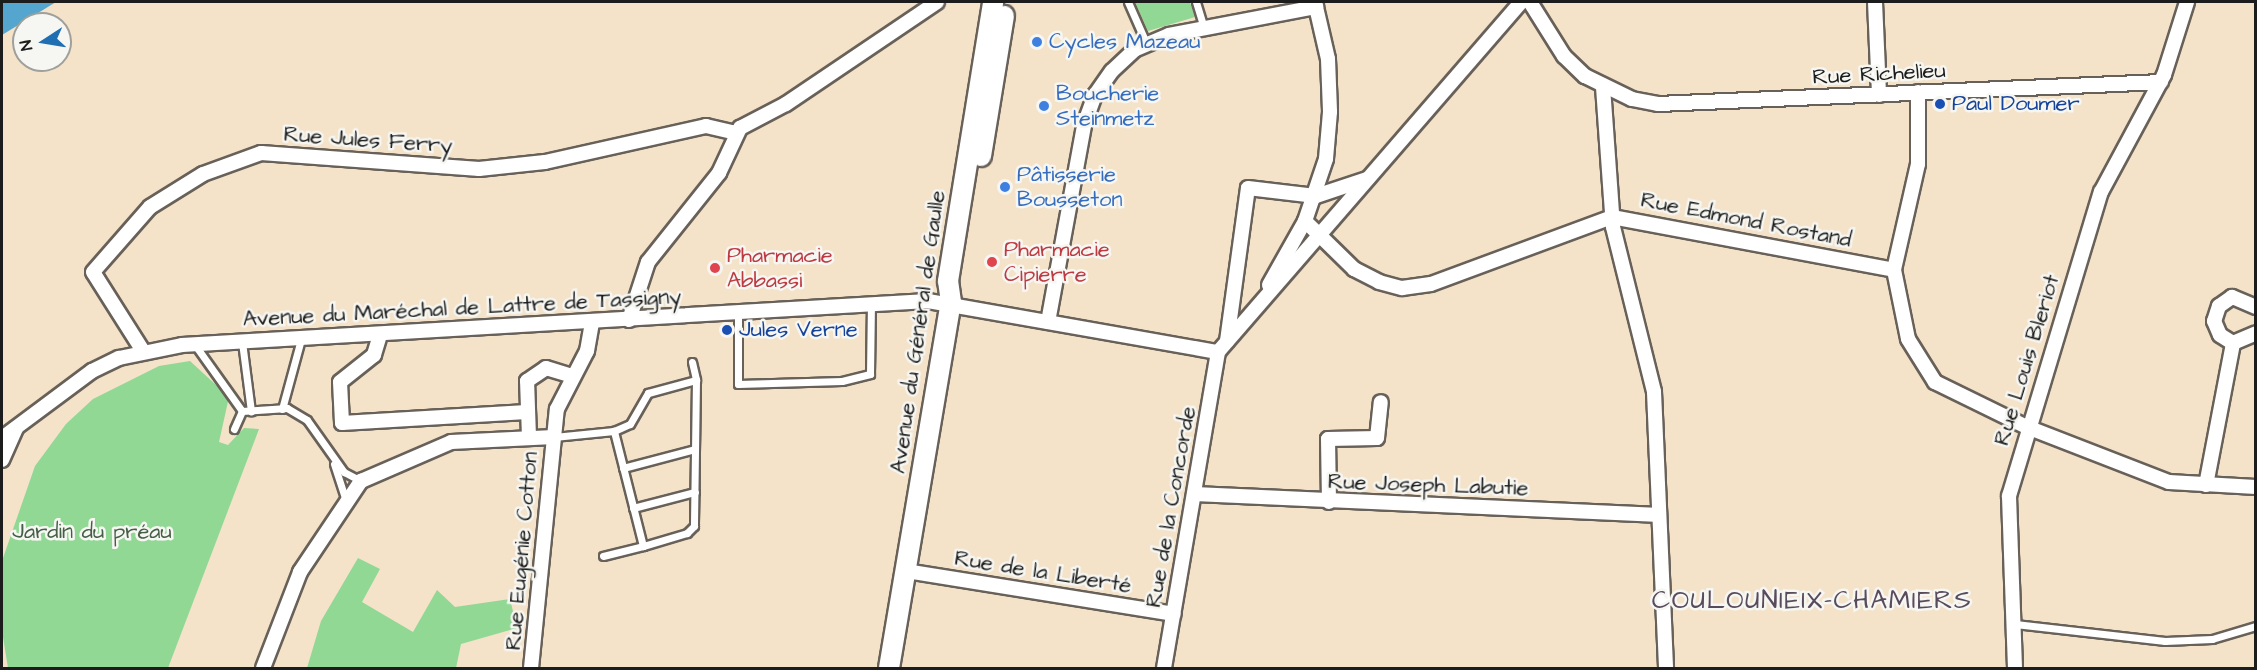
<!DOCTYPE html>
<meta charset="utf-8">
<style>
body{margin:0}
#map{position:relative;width:2257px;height:670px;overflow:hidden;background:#f4e2c9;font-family:"Architects Daughter",sans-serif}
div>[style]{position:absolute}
.green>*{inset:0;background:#90d894}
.water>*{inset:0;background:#55a6cf}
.roads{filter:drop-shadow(2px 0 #686159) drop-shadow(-2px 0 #686159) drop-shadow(0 2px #686159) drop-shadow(0 -2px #686159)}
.service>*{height:7px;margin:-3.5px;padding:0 3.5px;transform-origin:3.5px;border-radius:3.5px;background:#fff}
.minor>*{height:14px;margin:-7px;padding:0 7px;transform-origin:7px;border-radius:7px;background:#fff}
.secondary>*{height:20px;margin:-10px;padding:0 10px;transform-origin:10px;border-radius:10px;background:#fff}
.dots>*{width:16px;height:16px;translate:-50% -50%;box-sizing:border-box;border:3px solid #f6f6f2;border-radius:50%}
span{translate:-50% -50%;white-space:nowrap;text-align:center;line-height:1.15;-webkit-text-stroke:5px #f6f6f2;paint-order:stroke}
.shop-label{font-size:22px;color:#366cbe}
.left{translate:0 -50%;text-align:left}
.street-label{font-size:22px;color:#1c1c1c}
.transit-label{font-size:22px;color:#164399}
.health-label{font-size:22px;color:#be3a42}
.park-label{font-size:22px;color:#455e46}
.quarter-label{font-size:26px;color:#584b5c;letter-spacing:1.5px}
.frame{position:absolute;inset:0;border:3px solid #1c1c1c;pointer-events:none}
.north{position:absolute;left:12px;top:12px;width:60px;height:60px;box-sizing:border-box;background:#f6f6f2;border:2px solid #9f9f9c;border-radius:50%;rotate:258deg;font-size:16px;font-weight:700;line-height:24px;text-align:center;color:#1c1c1c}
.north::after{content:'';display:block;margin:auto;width:21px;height:27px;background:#1f6fb2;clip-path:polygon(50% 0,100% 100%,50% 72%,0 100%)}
</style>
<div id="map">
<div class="green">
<div style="clip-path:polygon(1135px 2px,1190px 2px,1195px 17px,1148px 31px)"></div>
<div style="clip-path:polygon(190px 361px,229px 397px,219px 442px,228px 445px,244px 428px,259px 429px,168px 668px,8px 668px,2px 631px,2px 561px,35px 466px,66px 424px,93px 399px,159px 366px)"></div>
<div style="clip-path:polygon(358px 558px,380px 569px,362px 602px,413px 632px,437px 590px,455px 607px,510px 599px,517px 628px,461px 644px,456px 668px,307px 668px,321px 621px)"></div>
</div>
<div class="water">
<div style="clip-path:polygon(2px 2px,56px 2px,2px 35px)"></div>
</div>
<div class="roads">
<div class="service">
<div style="left:1128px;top:2px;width:47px;rotate:66.2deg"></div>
<div style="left:1196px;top:2px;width:27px;rotate:73deg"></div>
<div style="left:738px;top:313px;width:71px;rotate:90deg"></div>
<div style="left:738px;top:384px;width:104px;rotate:-1.7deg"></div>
<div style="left:842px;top:381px;width:29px;rotate:-14deg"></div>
<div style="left:870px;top:374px;width:69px;rotate:-89.2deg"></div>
<div style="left:242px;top:342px;width:70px;rotate:82.6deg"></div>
<div style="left:195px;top:345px;width:81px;rotate:54.5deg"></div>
<div style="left:692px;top:362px;width:18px;rotate:77deg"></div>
<div style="left:282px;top:409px;width:73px;rotate:-74.8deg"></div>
<div style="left:242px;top:411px;width:45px;rotate:-3.8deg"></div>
<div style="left:287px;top:408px;width:23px;rotate:31deg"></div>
<div style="left:307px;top:420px;width:64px;rotate:54.6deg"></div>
<div style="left:344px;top:472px;width:19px;rotate:28deg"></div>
<div style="left:234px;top:429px;width:20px;rotate:-66deg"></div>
<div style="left:554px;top:437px;width:60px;rotate:-5.7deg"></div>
<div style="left:614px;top:431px;width:17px;rotate:-24deg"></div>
<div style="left:630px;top:424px;width:36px;rotate:-60deg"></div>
<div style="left:648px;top:393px;width:50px;rotate:-15.2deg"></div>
<div style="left:696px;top:380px;width:146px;rotate:90.8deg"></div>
<div style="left:694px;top:526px;width:10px;rotate:135deg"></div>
<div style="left:687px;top:533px;width:46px;rotate:163.5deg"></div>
<div style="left:643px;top:546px;width:119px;rotate:-104.2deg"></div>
<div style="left:334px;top:464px;width:40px;rotate:72deg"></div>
<div style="left:623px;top:468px;width:74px;rotate:-14.8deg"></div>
<div style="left:633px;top:508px;width:64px;rotate:-14.5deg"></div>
<div style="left:603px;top:556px;width:41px;rotate:-14deg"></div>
<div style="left:2015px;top:624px;width:151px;rotate:6.5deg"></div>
<div style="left:2165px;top:641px;width:47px;rotate:-2.4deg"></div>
<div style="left:2212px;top:639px;width:46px;rotate:-16.5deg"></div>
</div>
<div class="minor">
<div style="left:1530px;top:2px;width:64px;rotate:57.8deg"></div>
<div style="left:1564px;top:56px;width:29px;rotate:44deg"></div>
<div style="left:1585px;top:76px;width:52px;rotate:26.1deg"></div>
<div style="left:1632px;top:99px;width:26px;rotate:11deg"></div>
<div style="left:1658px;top:104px;width:503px;rotate:-2.5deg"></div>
<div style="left:1875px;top:2px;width:93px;rotate:87.5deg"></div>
<div style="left:1316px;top:7px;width:53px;rotate:77deg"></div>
<div style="left:1328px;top:59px;width:53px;rotate:87.8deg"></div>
<div style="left:1330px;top:112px;width:47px;rotate:94.9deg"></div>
<div style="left:1326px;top:159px;width:65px;rotate:108.7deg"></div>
<div style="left:1305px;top:221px;width:69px;rotate:44.4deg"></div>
<div style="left:1354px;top:269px;width:28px;rotate:27deg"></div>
<div style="left:1379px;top:282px;width:24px;rotate:15deg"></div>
<div style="left:1402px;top:288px;width:29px;rotate:-8deg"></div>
<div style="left:1431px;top:284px;width:193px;rotate:-20.3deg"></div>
<div style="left:1612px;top:217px;width:287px;rotate:10.6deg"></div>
<div style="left:1603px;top:87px;width:140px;rotate:85.9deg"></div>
<div style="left:1613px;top:227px;width:170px;rotate:76deg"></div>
<div style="left:1654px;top:392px;width:276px;rotate:87.5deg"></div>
<div style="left:1918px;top:92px;width:72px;rotate:90deg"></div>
<div style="left:1918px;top:164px;width:109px;rotate:102.8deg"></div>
<div style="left:1894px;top:270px;width:70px;rotate:78.5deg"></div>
<div style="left:1908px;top:339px;width:51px;rotate:57.9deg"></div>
<div style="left:1935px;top:382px;width:102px;rotate:26.1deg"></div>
<div style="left:2027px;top:427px;width:152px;rotate:21.2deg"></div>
<div style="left:2169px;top:482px;width:87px;rotate:3.3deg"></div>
<div style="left:1269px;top:285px;width:73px;rotate:-60.6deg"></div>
<div style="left:2256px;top:307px;width:26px;rotate:-157deg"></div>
<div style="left:2232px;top:297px;width:16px;rotate:145deg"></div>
<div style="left:2219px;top:306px;width:16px;rotate:108deg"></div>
<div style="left:2214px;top:321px;width:15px;rotate:67deg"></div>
<div style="left:2220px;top:335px;width:15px;rotate:32deg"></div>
<div style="left:2233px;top:343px;width:25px;rotate:-23deg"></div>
<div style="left:629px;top:320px;width:61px;rotate:-71.9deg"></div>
<div style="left:648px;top:262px;width:114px;rotate:-51.4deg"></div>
<div style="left:719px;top:173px;width:50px;rotate:-65deg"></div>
<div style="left:740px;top:128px;width:52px;rotate:-27.6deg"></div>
<div style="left:786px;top:104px;width:182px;rotate:-34deg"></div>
<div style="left:1048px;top:322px;width:200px;rotate:-79.6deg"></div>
<div style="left:1084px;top:125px;width:32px;rotate:-70deg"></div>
<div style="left:1095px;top:95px;width:29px;rotate:-55deg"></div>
<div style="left:1112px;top:71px;width:33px;rotate:-43deg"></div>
<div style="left:1136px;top:49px;width:36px;rotate:-23deg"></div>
<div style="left:1169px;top:35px;width:150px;rotate:-10.8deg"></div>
<div style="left:1316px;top:7px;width:5px;rotate:-101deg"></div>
<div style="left:380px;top:335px;width:21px;rotate:107deg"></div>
<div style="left:374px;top:355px;width:43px;rotate:141.5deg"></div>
<div style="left:340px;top:382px;width:41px;rotate:87.2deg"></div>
<div style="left:342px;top:423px;width:185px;rotate:-3.4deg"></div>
<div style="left:1227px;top:341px;width:154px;rotate:-82.2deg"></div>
<div style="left:1248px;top:188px;width:68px;rotate:6.7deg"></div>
<div style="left:1316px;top:196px;width:54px;rotate:-18.4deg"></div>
<div style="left:143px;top:351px;width:93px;rotate:-122.3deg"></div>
<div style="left:93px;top:272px;width:86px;rotate:-48.8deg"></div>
<div style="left:150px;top:207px;width:62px;rotate:-31.9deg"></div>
<div style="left:203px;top:174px;width:62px;rotate:-19.9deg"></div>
<div style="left:261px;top:153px;width:219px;rotate:4.2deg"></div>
<div style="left:479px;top:169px;width:66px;rotate:-6.1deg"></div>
<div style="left:545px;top:162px;width:165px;rotate:-12.6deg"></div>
<div style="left:706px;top:126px;width:31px;rotate:13deg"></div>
<div style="left:529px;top:437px;width:56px;rotate:-92deg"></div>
<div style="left:527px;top:381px;width:23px;rotate:-34deg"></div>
<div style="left:546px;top:368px;width:27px;rotate:17deg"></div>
<div style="left:2px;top:438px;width:112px;rotate:-36.7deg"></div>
<div style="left:92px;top:371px;width:30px;rotate:-26deg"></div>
<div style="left:119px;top:358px;width:64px;rotate:-11.7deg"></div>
<div style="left:182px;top:345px;width:747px;rotate:-3.38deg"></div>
<div style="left:928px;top:301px;width:294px;rotate:10deg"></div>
<div style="left:2px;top:460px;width:35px;rotate:-66deg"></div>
<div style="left:2206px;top:485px;width:145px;rotate:-79.2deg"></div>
<div style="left:1196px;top:494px;width:463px;rotate:2.6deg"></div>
<div style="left:1329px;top:502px;width:63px;rotate:-90.9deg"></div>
<div style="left:1328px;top:439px;width:49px;rotate:-1.2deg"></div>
<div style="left:1377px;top:438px;width:36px;rotate:-84deg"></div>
<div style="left:906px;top:571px;width:271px;rotate:9.1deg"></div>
<div style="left:263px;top:668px;width:103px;rotate:-68.9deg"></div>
<div style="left:300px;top:572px;width:110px;rotate:-56.2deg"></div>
<div style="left:361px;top:481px;width:98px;rotate:-23.4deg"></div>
<div style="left:451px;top:442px;width:103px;rotate:-2.8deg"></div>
<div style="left:531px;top:668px;width:260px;rotate:-84.3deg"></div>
<div style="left:557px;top:409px;width:65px;rotate:-62.7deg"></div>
<div style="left:587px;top:351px;width:29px;rotate:-80deg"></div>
<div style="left:1164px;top:668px;width:321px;rotate:-80.3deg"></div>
<div style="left:1218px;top:352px;width:463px;rotate:-49.1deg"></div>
<div style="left:2015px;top:668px;width:172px;rotate:-92deg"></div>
<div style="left:2009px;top:496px;width:318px;rotate:-73.2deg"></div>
<div style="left:2101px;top:192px;width:133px;rotate:-61.7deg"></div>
<div style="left:2164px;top:75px;width:77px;rotate:-72.5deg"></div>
</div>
<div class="secondary">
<div style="left:981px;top:156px;width:142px;rotate:-80.7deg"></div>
<div style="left:889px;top:668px;width:371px;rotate:-80.4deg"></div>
<div style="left:951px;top:302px;width:21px;rotate:-98deg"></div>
<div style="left:948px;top:281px;width:283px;rotate:-80.8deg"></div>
</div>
</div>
<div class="dots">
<div style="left:1037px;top:42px;background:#3f7fe0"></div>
<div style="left:1940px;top:104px;background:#1a4fb4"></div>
<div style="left:1044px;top:106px;background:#3f7fe0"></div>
<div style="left:1005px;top:187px;background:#3f7fe0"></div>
<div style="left:992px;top:262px;background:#e0444e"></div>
<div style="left:715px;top:268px;background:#e0444e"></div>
<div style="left:727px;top:330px;background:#1a4fb4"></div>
</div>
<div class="shop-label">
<span class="left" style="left:1049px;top:42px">Cycles Mazeau</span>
<span class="left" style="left:1056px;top:106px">Boucherie<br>Steinmetz</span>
<span class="left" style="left:1017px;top:187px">Pâtisserie<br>Bousseton</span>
</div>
<div class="street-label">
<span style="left:1879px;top:74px;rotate:-3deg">Rue Richelieu</span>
<span style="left:368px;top:140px;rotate:4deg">Rue Jules Ferry</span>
<span style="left:1746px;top:220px;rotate:11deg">Rue Edmond Rostand</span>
<span style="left:462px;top:308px;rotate:-3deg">Avenue du Maréchal de Lattre de Tassigny</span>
<span style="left:918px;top:332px;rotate:-82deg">Avenue du Général de Gaulle</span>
<span style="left:2027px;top:360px;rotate:-73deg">Rue Louis Bleriot</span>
<span style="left:1428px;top:485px;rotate:2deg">Rue Joseph Labutie</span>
<span style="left:1171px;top:507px;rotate:-80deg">Rue de la Concorde</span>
<span style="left:522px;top:551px;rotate:-85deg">Rue Eugénie Cotton</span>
<span style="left:1043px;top:572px;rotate:9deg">Rue de la Liberté</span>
</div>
<div class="transit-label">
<span class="left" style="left:1952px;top:104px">Paul Doumer</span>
<span class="left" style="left:739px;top:330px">Jules Verne</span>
</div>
<div class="health-label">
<span class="left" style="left:1004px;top:262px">Pharmacie<br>Cipierre</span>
<span class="left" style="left:727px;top:268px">Pharmacie<br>Abbassi</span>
</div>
<div class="park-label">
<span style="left:92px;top:532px">Jardin du préau</span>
</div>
<div class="quarter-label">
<span style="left:1812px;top:601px">COULOUNIEIX-CHAMIERS</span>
</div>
<div class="frame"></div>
<div class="north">N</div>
</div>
